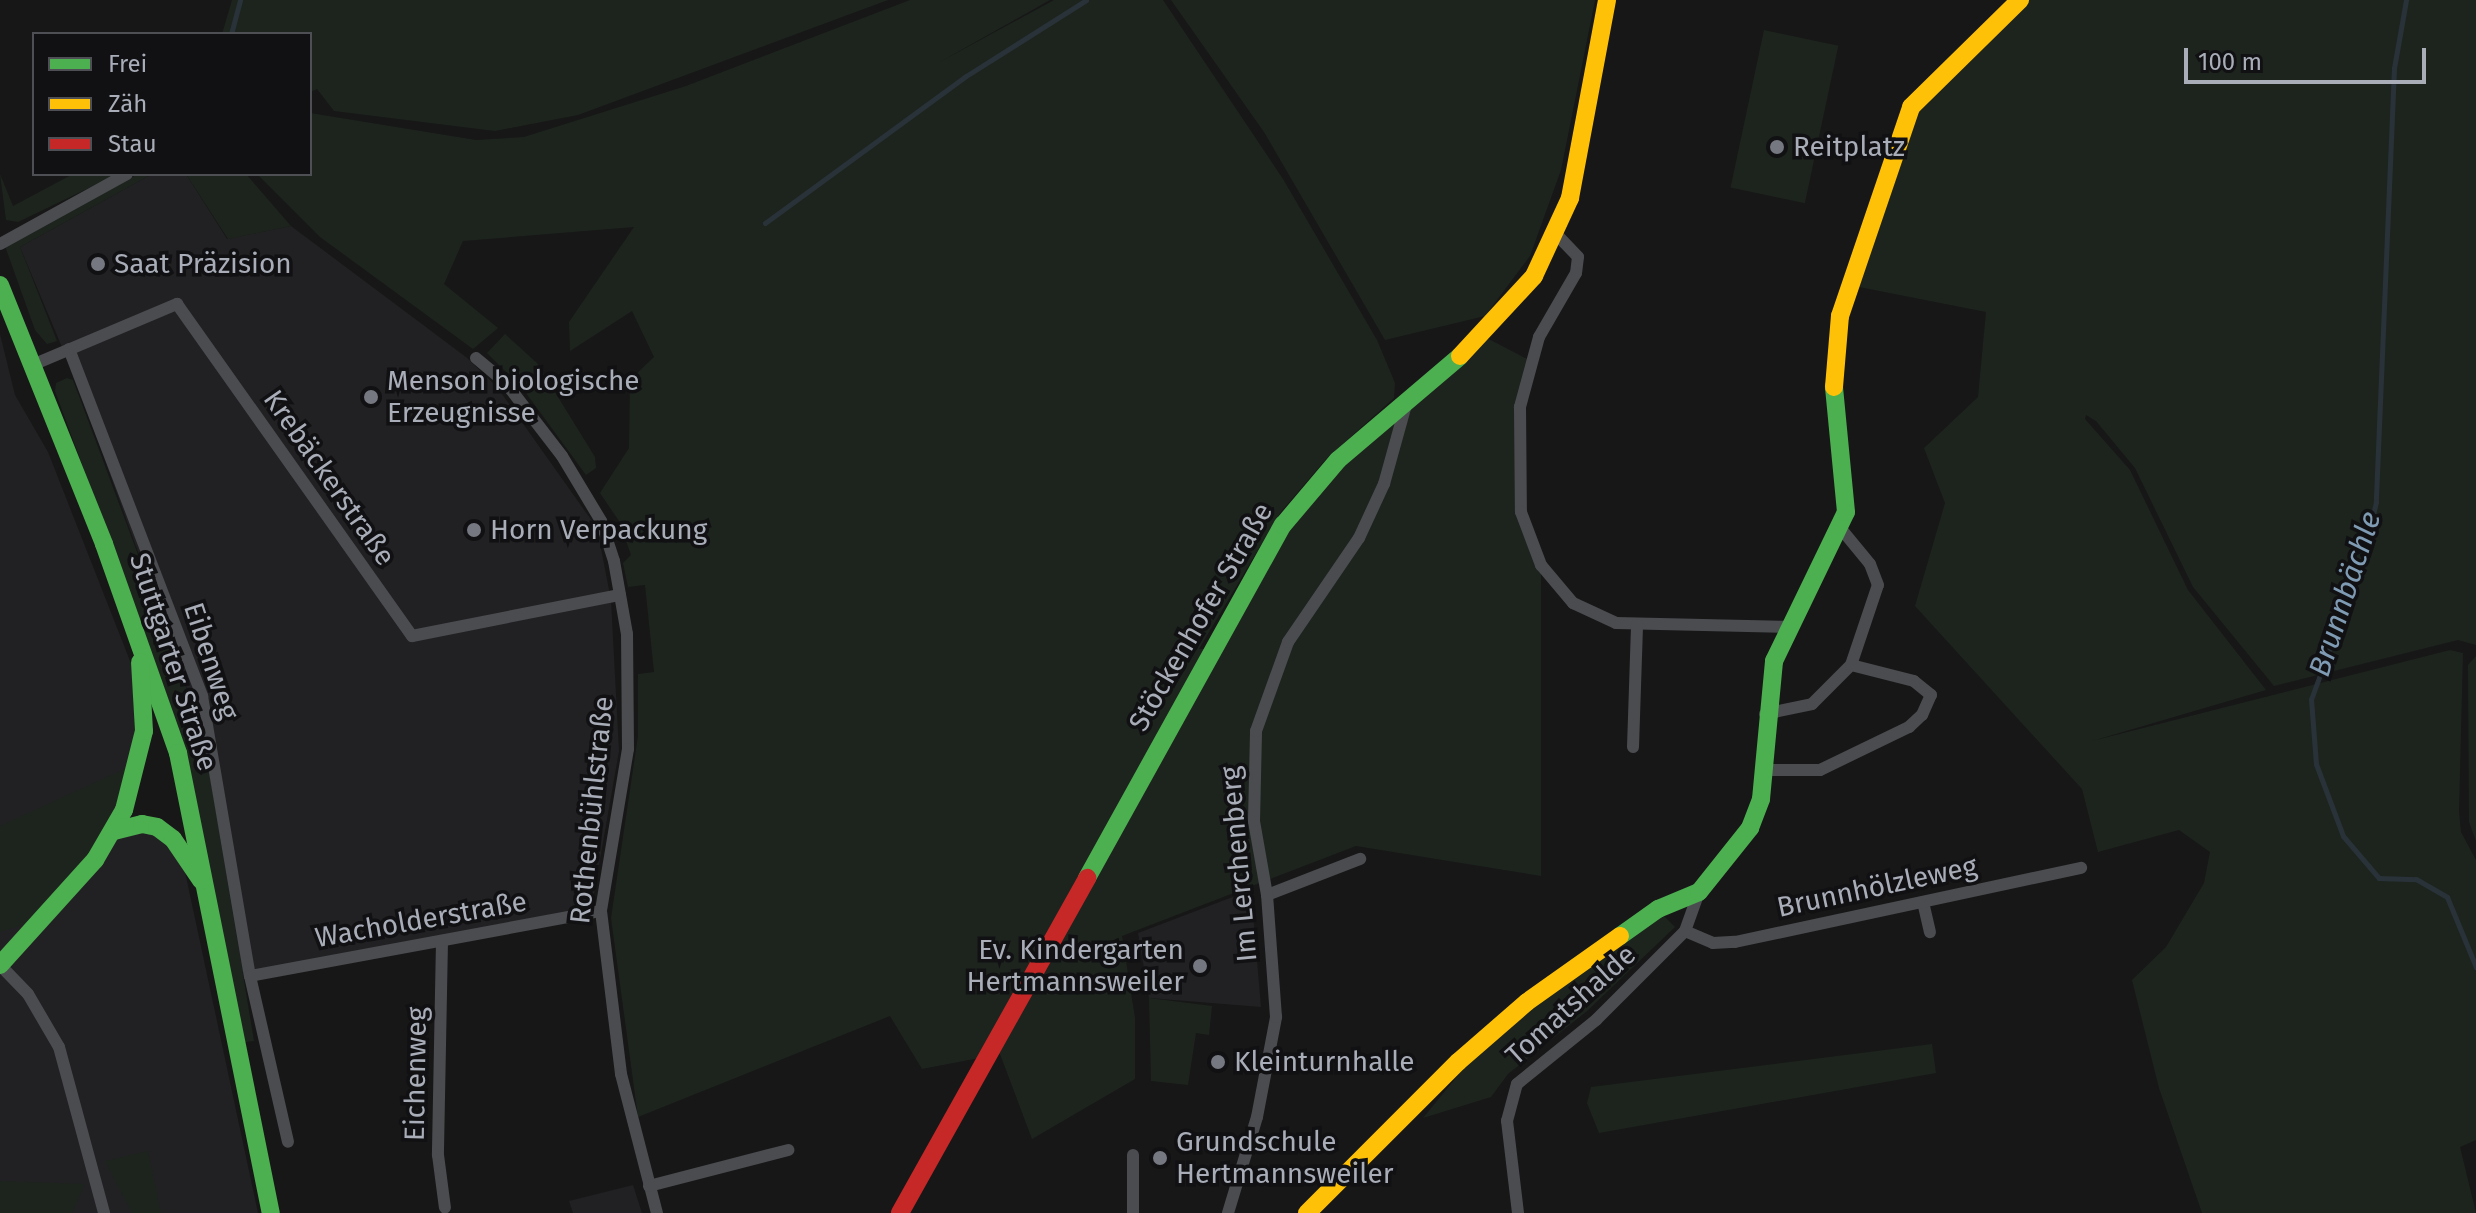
<!DOCTYPE html>
<meta charset="utf-8">
<style>
body{margin:0}
#map{position:relative;width:2476px;height:1213px;overflow:hidden;background:#171717;font-family:"Fira Sans",sans-serif}
div>[style]{position:absolute}
.built>*{inset:0;background:#212123}
.green>*{inset:0;background:#1d241e;transform-origin:0 0}
.stream>*{height:5px;margin:-2.5px;padding:0 2.5px;transform-origin:2.5px;border-radius:2.5px;background:#2a3239}
.street>*{height:12px;margin:-6px;padding:0 6px;transform-origin:6px;border-radius:6px;background:#4b4c50}
.fast>*{height:18px;margin:-9px;padding:0 9px;transform-origin:9px;border-radius:9px;background:#4caf50}
.slow>*{height:18px;margin:-9px;padding:0 9px;transform-origin:9px;border-radius:9px;background:#ffc107}
.jam>*{height:18px;margin:-9px;padding:0 9px;transform-origin:9px;border-radius:9px;background:#c62828}
.dots>*{width:22px;height:22px;translate:-50% -50%;box-sizing:border-box;border:4px solid #111113;border-radius:50%}
span{translate:-50% -50%;white-space:nowrap;text-align:center;line-height:1.15;-webkit-text-stroke:7px #111113;paint-order:stroke}
.poi-label{font-size:28px;color:#a8adb8}
.left{translate:0 -50%;text-align:left}
.right{translate:-100% -50%;text-align:right}
.street-label{font-size:28px;color:#a8adb8}
.water-label{font-size:30px;color:#7f9bb3;font-style:italic}
.legend{position:absolute;left:32px;top:32px;width:280px;height:144px;box-sizing:border-box;background:#111113;border:2px solid #4d4f55;margin:0;padding:10px 14px;list-style:none;font-size:24px;color:#a8adb8}
.legend li{display:flex;align-items:center;gap:16px;height:40px}
.legend b{width:40px;border:2px solid #4d4f55}
.scale{position:absolute;left:2184px;top:48px;width:242px;height:36px;box-sizing:border-box;border:4px solid #a8adb8;border-top:0;padding-left:10px;font-size:24px;line-height:28px;white-space:nowrap;color:#a8adb8;-webkit-text-stroke:6px #111113;paint-order:stroke}
</style>
<div id="map">
<div class="built">
<div style="clip-path:polygon(152px 174px,186px 174px,227px 239px,291px 226px,466px 357px,497px 387px,597px 528px,611px 600px,619px 751px,591px 911px,242px 972px,208px 763px,185px 682px,77px 383px,20px 247px)"></div>
<div style="clip-path:polygon(0 334px,15px 395px,48px 452px,132px 666px,135px 743px,111px 824px,156px 833px,184px 867px,258px 1213px,0 1213px)"></div>
<div style="clip-path:polygon(1251px 890px,1261px 1007px,1149px 998px,1138px 933px)"></div>
<div style="clip-path:polygon(633px 1185px,642px 1213px,573px 1213px,569px 1201px)"></div>
</div>
<div class="green">
<div style="clip-path:polygon(232px 0,888px 0,578px 115px,495px 131px,334px 111px,317px 89px,310px 92px,310px 34px,222px 34px)"></div>
<div style="clip-path:polygon(910px 0,1050px 0,938px 63px,1054px 0,1163px 0,1283px 179px,1377px 340px,1395px 383px,1394px 398px,1326px 459px,1280px 513px,1199px 649px,1213px 649px,1283px 525px,1338px 460px,1483px 336px,1531px 361px,1517px 481px,1541px 565px,1541px 876px,1356px 846px,1122px 936px,1135px 1018px,1135px 1079px,1032px 1139px,1000px 1054px,922px 1069px,890px 1016px,638px 1117px,611px 918px,638px 736px,638px 674px,654px 672px,645px 585px,628px 587px,623px 563px,631px 555px,619px 521px,600px 493px,629px 448px,630px 380px,654px 357px,632px 311px,570px 351px,569px 322px,634px 227px,463px 241px,444px 284px,498px 328px,473px 349px,320px 237px,257px 174px,310px 174px,310px 113px,476px 140px,524px 137px,686px 86px)"></div>
<div style="clip-path:polygon(1171px 0,1595px 0,1561px 170px,1530px 256px,1485px 316px,1385px 340px,1264px 132px)"></div>
<div style="clip-path:polygon(2027px 0,2476px 0,2476px 645px,2458px 640px,2274px 686px,2193px 587px,2135px 468px,2096px 421px,2086px 415px,2085px 419px,2130px 470px,2188px 590px,2266px 690px,2092px 741px,2450px 650px,2463px 653px,2459px 811px,2461px 832px,2476px 860px,2476px 1140px,2460px 1147px,2476px 1213px,2202px 1213px,2159px 1088px,2132px 980px,2166px 947px,2204px 883px,2210px 852px,2179px 830px,2098px 852px,2082px 789px,1915px 606px,1945px 503px,1924px 448px,1978px 397px,1986px 312px,1849px 285px,1915px 114px)"></div>
<div style="left:1764px;top:30px;width:76px;height:161px;rotate:12deg"></div>
<div style="clip-path:polygon(0 174px,13px 206px,73px 174px,118px 174px,18px 222px,6px 220px)"></div>
<div style="clip-path:polygon(138px 174px,152px 174px,20px 247px,57px 341px,47px 344px,35px 330px,5px 246px)"></div>
<div style="clip-path:polygon(186px 174px,246px 174px,291px 226px,228px 239px)"></div>
<div style="clip-path:polygon(505px 334px,537px 363px,595px 457px,596px 468px,586px 475px,523px 389px,487px 353px)"></div>
<div style="clip-path:polygon(67px 378px,73px 380px,181px 670px,208px 763px,254px 1041px,245px 1042px,168px 698px,55px 391px,56px 383px)"></div>
<div style="clip-path:polygon(2476px 656px,2476px 841px,2469px 822px,2468px 665px)"></div>
<div style="clip-path:polygon(133px 765px,121px 803px,84px 862px,25px 924px,0 932px,0 826px)"></div>
<div style="clip-path:polygon(1661px 913px,1675px 927px,1587px 1011px,1508px 1074px,1491px 1097px,1423px 1118px,1464px 1068px,1532px 1009px)"></div>
<div style="clip-path:polygon(1149px 998px,1212px 1006px,1209px 1035px,1196px 1033px,1188px 1085px,1151px 1081px)"></div>
<div style="clip-path:polygon(1932px 1044px,1936px 1073px,1599px 1133px,1587px 1103px,1591px 1087px)"></div>
<div style="clip-path:polygon(148px 1151px,161px 1213px,132px 1213px,105px 1161px)"></div>
<div style="clip-path:polygon(0 1181px,85px 1184px,72px 1213px,0 1213px)"></div>
</div>
<div class="stream">
<div style="left:2406px;top:0;width:69px;rotate:100deg"></div>
<div style="left:2394px;top:68px;width:434px;rotate:92.4deg"></div>
<div style="left:2376px;top:502px;width:60px;rotate:103.6deg"></div>
<div style="left:2362px;top:560px;width:148px;rotate:110.1deg"></div>
<div style="left:2311px;top:699px;width:65px;rotate:85.6deg"></div>
<div style="left:2316px;top:764px;width:77px;rotate:69.4deg"></div>
<div style="left:2343px;top:836px;width:55px;rotate:49.4deg"></div>
<div style="left:2379px;top:878px;width:37px;rotate:2deg"></div>
<div style="left:2416px;top:879px;width:36px;rotate:30deg"></div>
<div style="left:2447px;top:897px;width:76px;rotate:67.5deg"></div>
<div style="left:231px;top:34px;width:35px;rotate:-75deg"></div>
<div style="left:765px;top:223px;width:249px;rotate:-36.2deg"></div>
<div style="left:966px;top:76px;width:142px;rotate:-32.3deg"></div>
</div>
<div class="street">
<div style="left:1557px;top:235px;width:30px;rotate:46deg"></div>
<div style="left:1578px;top:257px;width:16px;rotate:97deg"></div>
<div style="left:1576px;top:273px;width:74px;rotate:120deg"></div>
<div style="left:1539px;top:337px;width:73px;rotate:105.2deg"></div>
<div style="left:1520px;top:407px;width:105px;rotate:89.5deg"></div>
<div style="left:1521px;top:512px;width:57px;rotate:69.3deg"></div>
<div style="left:1541px;top:565px;width:50px;rotate:49.9deg"></div>
<div style="left:1573px;top:603px;width:47px;rotate:24.9deg"></div>
<div style="left:1616px;top:623px;width:170px;rotate:1.3deg"></div>
<div style="left:0;top:244px;width:145px;rotate:-28.9deg"></div>
<div style="left:69px;top:349px;width:372px;rotate:69deg"></div>
<div style="left:202px;top:696px;width:284px;rotate:80.3deg"></div>
<div style="left:250px;top:976px;width:170px;rotate:77.1deg"></div>
<div style="left:476px;top:358px;width:38px;rotate:40deg"></div>
<div style="left:505px;top:382px;width:93px;rotate:52.4deg"></div>
<div style="left:562px;top:456px;width:76px;rotate:59deg"></div>
<div style="left:601px;top:521px;width:42px;rotate:72deg"></div>
<div style="left:614px;top:561px;width:74px;rotate:79.9deg"></div>
<div style="left:627px;top:634px;width:115px;rotate:89.5deg"></div>
<div style="left:628px;top:749px;width:164px;rotate:99.5deg"></div>
<div style="left:601px;top:911px;width:164px;rotate:83deg"></div>
<div style="left:621px;top:1074px;width:144px;rotate:75.5deg"></div>
<div style="left:30px;top:366px;width:160px;rotate:-22.9deg"></div>
<div style="left:177px;top:304px;width:407px;rotate:54.7deg"></div>
<div style="left:412px;top:636px;width:212px;rotate:-11.2deg"></div>
<div style="left:1765px;top:714px;width:48px;rotate:-12deg"></div>
<div style="left:1812px;top:704px;width:55px;rotate:-45deg"></div>
<div style="left:1851px;top:665px;width:84px;rotate:-71.4deg"></div>
<div style="left:1878px;top:585px;width:22px;rotate:-111deg"></div>
<div style="left:1870px;top:564px;width:44px;rotate:-129.5deg"></div>
<div style="left:1633px;top:747px;width:122px;rotate:-88.1deg"></div>
<div style="left:1765px;top:770px;width:55px"></div>
<div style="left:1820px;top:770px;width:99px;rotate:-25.8deg"></div>
<div style="left:1909px;top:727px;width:18px;rotate:-43deg"></div>
<div style="left:1922px;top:715px;width:22px;rotate:-66deg"></div>
<div style="left:1931px;top:695px;width:22px;rotate:-141deg"></div>
<div style="left:1914px;top:681px;width:65px;rotate:-165.7deg"></div>
<div style="left:1267px;top:895px;width:100px;rotate:-21.2deg"></div>
<div style="left:1923px;top:902px;width:31px;rotate:77deg"></div>
<div style="left:1685px;top:931px;width:30px;rotate:23deg"></div>
<div style="left:1713px;top:943px;width:22px;rotate:-3deg"></div>
<div style="left:1735px;top:942px;width:354px;rotate:-12.1deg"></div>
<div style="left:442px;top:941px;width:214px;rotate:91.1deg"></div>
<div style="left:438px;top:1155px;width:53px;rotate:82.5deg"></div>
<div style="left:0;top:965px;width:40px;rotate:46deg"></div>
<div style="left:28px;top:994px;width:61px;rotate:59.7deg"></div>
<div style="left:59px;top:1047px;width:172px;rotate:74.8deg"></div>
<div style="left:250px;top:976px;width:357px;rotate:-10.5deg"></div>
<div style="left:649px;top:1186px;width:144px;rotate:-14.5deg"></div>
<div style="left:1133px;top:1213px;width:58px;rotate:-90deg"></div>
<div style="left:1228px;top:1213px;width:100px;rotate:-73.2deg"></div>
<div style="left:1257px;top:1117px;width:102px;rotate:-79.2deg"></div>
<div style="left:1276px;top:1017px;width:122px;rotate:-94.2deg"></div>
<div style="left:1267px;top:895px;width:75px;rotate:-100deg"></div>
<div style="left:1254px;top:821px;width:90px;rotate:-88.7deg"></div>
<div style="left:1256px;top:731px;width:95px;rotate:-70.2deg"></div>
<div style="left:1288px;top:642px;width:126px;rotate:-55.7deg"></div>
<div style="left:1359px;top:538px;width:60px;rotate:-65.2deg"></div>
<div style="left:1384px;top:484px;width:86px;rotate:-74.5deg"></div>
<div style="left:1518px;top:1213px;width:93px;rotate:-96.8deg"></div>
<div style="left:1507px;top:1121px;width:38px;rotate:-75deg"></div>
<div style="left:1517px;top:1084px;width:102px;rotate:-39deg"></div>
<div style="left:1596px;top:1020px;width:126px;rotate:-45deg"></div>
<div style="left:1685px;top:931px;width:41px;rotate:-70.3deg"></div>
</div>
<div class="fast">
<div style="left:0;top:285px;width:279px;rotate:68.1deg"></div>
<div style="left:104px;top:544px;width:222px;rotate:70.5deg"></div>
<div style="left:178px;top:753px;width:469px;rotate:78.6deg"></div>
<div style="left:114px;top:831px;width:29px;rotate:-14deg"></div>
<div style="left:142px;top:824px;width:15px;rotate:11deg"></div>
<div style="left:157px;top:827px;width:20px;rotate:37deg"></div>
<div style="left:173px;top:839px;width:50px;rotate:55.7deg"></div>
<div style="left:1087px;top:878px;width:404px;rotate:-61deg"></div>
<div style="left:1283px;top:525px;width:85px;rotate:-49.8deg"></div>
<div style="left:1338px;top:460px;width:160px;rotate:-40.4deg"></div>
<div style="left:1620px;top:936px;width:47px;rotate:-35.4deg"></div>
<div style="left:1658px;top:909px;width:44px;rotate:-22.5deg"></div>
<div style="left:1699px;top:892px;width:82px;rotate:-51.4deg"></div>
<div style="left:1750px;top:828px;width:31px;rotate:-69deg"></div>
<div style="left:1761px;top:799px;width:139px;rotate:-84.6deg"></div>
<div style="left:1774px;top:661px;width:165px;rotate:-64.2deg"></div>
<div style="left:1846px;top:512px;width:126px;rotate:-95.5deg"></div>
<div style="left:0;top:965px;width:142px;rotate:-47.9deg"></div>
<div style="left:95px;top:860px;width:58px;rotate:-59.9deg"></div>
<div style="left:124px;top:810px;width:81px;rotate:-75.8deg"></div>
<div style="left:144px;top:731px;width:69px;rotate:-93.3deg"></div>
</div>
<div class="slow">
<div style="left:1460px;top:356px;width:109px;rotate:-47.2deg"></div>
<div style="left:1534px;top:276px;width:86px;rotate:-65.2deg"></div>
<div style="left:1570px;top:198px;width:201px;rotate:-79.4deg"></div>
<div style="left:1834px;top:387px;width:71px;rotate:-85.2deg"></div>
<div style="left:1840px;top:316px;width:221px;rotate:-71.2deg"></div>
<div style="left:1911px;top:107px;width:153px;rotate:-44.5deg"></div>
<div style="left:1307px;top:1213px;width:214px;rotate:-45deg"></div>
<div style="left:1458px;top:1062px;width:91px;rotate:-41deg"></div>
<div style="left:1527px;top:1002px;width:114px;rotate:-35.4deg"></div>
</div>
<div class="jam">
<div style="left:900px;top:1213px;width:384px;rotate:-60.8deg"></div>
</div>
<div class="dots">
<div style="left:1777px;top:147px;background:#757880"></div>
<div style="left:98px;top:264px;background:#757880"></div>
<div style="left:371px;top:397px;background:#757880"></div>
<div style="left:474px;top:530px;background:#757880"></div>
<div style="left:1200px;top:966px;background:#757880"></div>
<div style="left:1218px;top:1062px;background:#757880"></div>
<div style="left:1160px;top:1158px;background:#757880"></div>
</div>
<div class="poi-label">
<span class="left" style="left:1793px;top:147px">Reitplatz</span>
<span class="left" style="left:114px;top:264px">Saat Präzision</span>
<span class="left" style="left:387px;top:397px">Menson biologische<br>Erzeugnisse</span>
<span class="left" style="left:490px;top:530px">Horn Verpackung</span>
<span class="right" style="left:1184px;top:966px">Ev. Kindergarten<br>Hertmannsweiler</span>
<span class="left" style="left:1234px;top:1062px">Kleinturnhalle</span>
<span class="left" style="left:1176px;top:1158px">Grundschule<br>Hertmannsweiler</span>
</div>
<div class="street-label">
<span style="left:329px;top:478px;rotate:55deg">Krebäckerstraße</span>
<span style="left:1201px;top:617px;rotate:-60deg">Stöckenhofer Straße</span>
<span style="left:211px;top:661px;rotate:72deg">Eibenweg</span>
<span style="left:173px;top:662px;rotate:72deg">Stuttgarter Straße</span>
<span style="left:592px;top:810px;rotate:-84deg">Rothenbühlstraße</span>
<span style="left:1239px;top:864px;rotate:-95deg">Im Lerchenberg</span>
<span style="left:1877px;top:887px;rotate:-12deg">Brunnhölzleweg</span>
<span style="left:421px;top:920px;rotate:-10deg">Wacholderstraße</span>
<span style="left:1571px;top:1005px;rotate:-42deg">Tomatshalde</span>
<span style="left:416px;top:1074px;rotate:-89deg">Eichenweg</span>
</div>
<div class="water-label">
<span style="left:2345px;top:594px;rotate:-72deg">Brunnbächle</span>
</div>
<ul class="legend">
<li><b style="height:10px;background:#4caf50"></b>Frei</li>
<li><b style="height:10px;background:#ffc107"></b>Zäh</li>
<li><b style="height:10px;background:#c62828"></b>Stau</li>
</ul>
<div class="scale">100 m</div>
</div>
